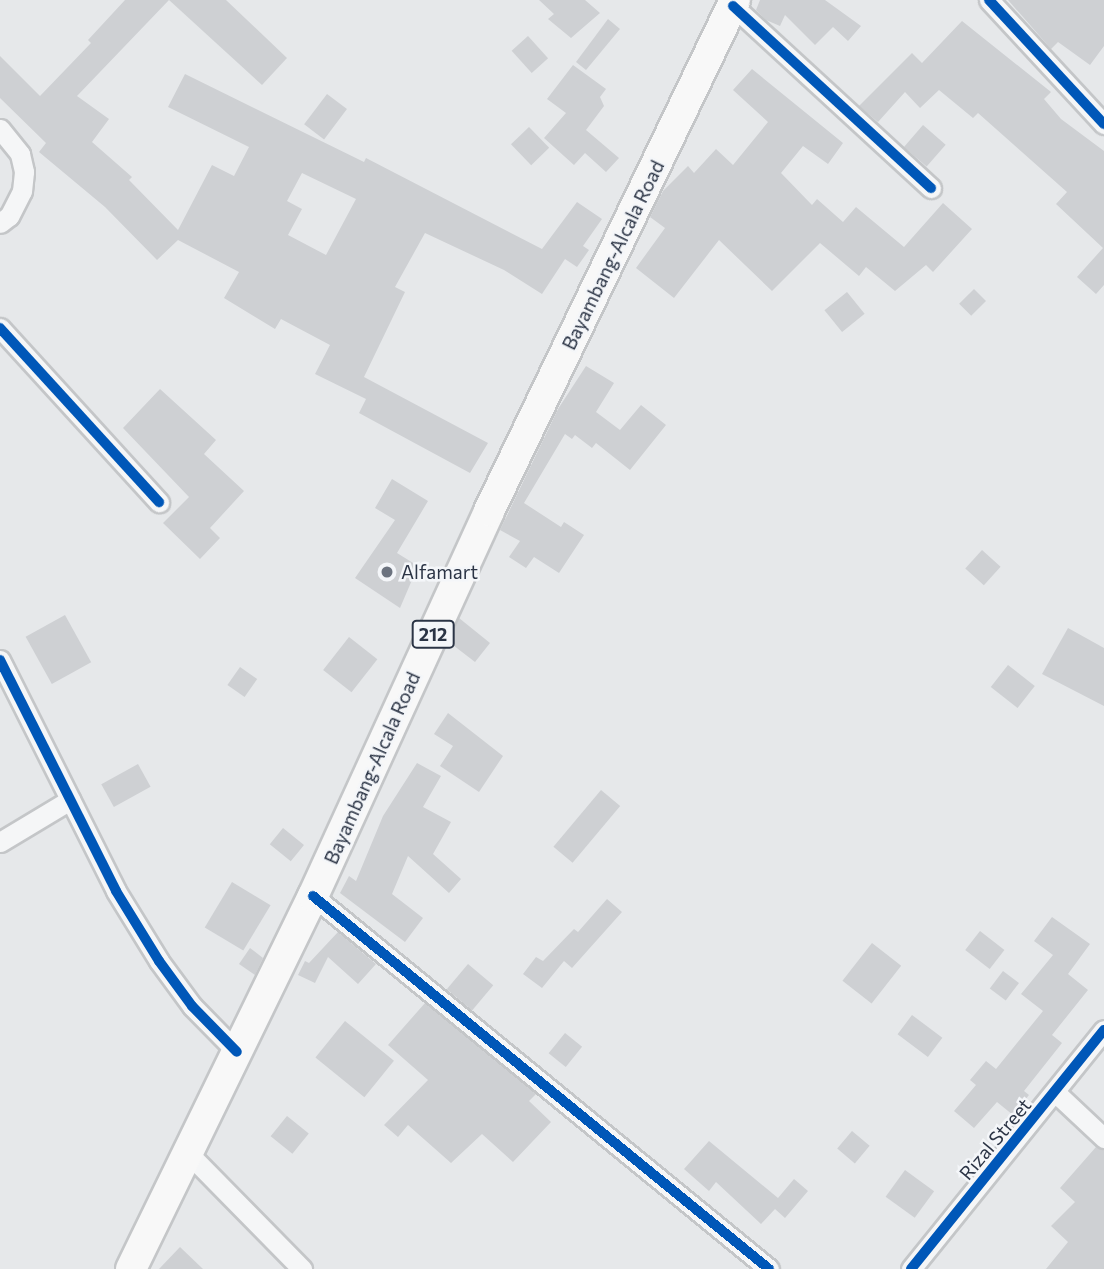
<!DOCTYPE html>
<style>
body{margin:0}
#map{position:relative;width:1104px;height:1269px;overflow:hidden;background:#e6e8ea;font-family:Commissioner,sans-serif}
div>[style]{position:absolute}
.building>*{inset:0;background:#ced0d3;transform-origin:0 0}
.roads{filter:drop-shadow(2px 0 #c4c6c8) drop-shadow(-2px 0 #c4c6c8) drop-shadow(0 2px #c4c6c8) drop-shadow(0 -2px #c4c6c8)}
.street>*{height:19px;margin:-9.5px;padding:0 9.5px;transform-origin:9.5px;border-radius:9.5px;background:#f5f6f7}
.primary>*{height:30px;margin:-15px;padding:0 15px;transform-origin:15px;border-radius:15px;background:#f8f8f8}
.cycleway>*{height:10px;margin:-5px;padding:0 5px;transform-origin:5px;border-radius:5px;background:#0057b8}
.dots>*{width:19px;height:19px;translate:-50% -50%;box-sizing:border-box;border:4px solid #f4f6f9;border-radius:50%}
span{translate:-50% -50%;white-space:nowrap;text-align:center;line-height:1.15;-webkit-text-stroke:5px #f4f6f9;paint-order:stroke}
.shield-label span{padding:2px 5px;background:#f4f6f9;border:2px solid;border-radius:5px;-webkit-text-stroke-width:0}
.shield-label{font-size:18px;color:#2b3445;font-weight:700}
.street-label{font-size:19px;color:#2b3445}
.poi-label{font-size:19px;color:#2b3445}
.left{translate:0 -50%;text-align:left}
</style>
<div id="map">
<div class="building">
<div style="clip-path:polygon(evenodd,125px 0,169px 0,77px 96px,109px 119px,92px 142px,132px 177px,129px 180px,178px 230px,212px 165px,234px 176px,249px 147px,168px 107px,185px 74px,364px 162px,366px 158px,542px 249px,577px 202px,602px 219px,583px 246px,589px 250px,577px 267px,565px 259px,542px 294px,504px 270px,425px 233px,395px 287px,405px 292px,364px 377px,488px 443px,470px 473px,359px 413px,366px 399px,315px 374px,330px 345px,281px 319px,275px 329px,224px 298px,239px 272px,178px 240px,157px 260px,105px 207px,39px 152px,46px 143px,0 98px,0 56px,40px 96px,91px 43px,88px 40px,125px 0,302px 173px,356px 199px,326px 255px,288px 235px,302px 209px,287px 201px,302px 173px)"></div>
<div style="clip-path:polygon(169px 0,226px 0,287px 58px,262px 85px)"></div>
<div style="clip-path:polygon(539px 0,585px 0,600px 13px,571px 38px,548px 19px,554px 14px)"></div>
<div style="clip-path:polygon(760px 0,825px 0,861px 26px,848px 41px,833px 27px,815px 45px,785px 15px,780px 26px,766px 20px,756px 10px)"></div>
<div style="clip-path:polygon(1008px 0,1104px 0,1104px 46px,1090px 65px,1058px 42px,1051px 49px)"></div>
<div style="clip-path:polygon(608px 19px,620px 29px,586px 70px,576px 62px)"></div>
<div style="clip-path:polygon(962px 21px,1051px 92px,1044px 99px,1061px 119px,1104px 151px,1104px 285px,1096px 294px,1077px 277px,1103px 248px,1056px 204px,1067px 192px,978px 113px,973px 118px,939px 90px,920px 108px,905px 92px,878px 122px,859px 106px,912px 53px,922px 63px)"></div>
<div style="left:528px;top:36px;width:30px;height:22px;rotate:48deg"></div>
<div style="clip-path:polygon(573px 65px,606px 89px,600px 97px,604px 106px,586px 130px,619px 158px,606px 172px,585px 153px,574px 165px,544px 138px,566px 113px,547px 99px)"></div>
<div style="clip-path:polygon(752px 69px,843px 143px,828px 164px,803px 146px,781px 173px,812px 205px,817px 199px,843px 222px,856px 207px,904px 247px,943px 203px,972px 229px,933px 272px,926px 265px,895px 291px,866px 267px,859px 276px,820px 243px,772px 291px,719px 240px,674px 298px,636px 268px,665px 228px,650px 217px,663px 191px,688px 166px,694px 173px,716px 149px,733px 165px,768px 122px,733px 90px)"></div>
<div style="left:327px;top:94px;width:25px;height:38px;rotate:37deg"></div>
<div style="left:923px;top:125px;width:30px;height:29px;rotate:41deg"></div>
<div style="left:529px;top:127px;width:29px;height:25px;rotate:46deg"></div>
<div style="left:974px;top:289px;width:17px;height:21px;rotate:45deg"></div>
<div style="left:847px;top:292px;width:28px;height:29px;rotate:51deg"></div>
<div style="clip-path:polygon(586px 366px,614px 383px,596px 412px,620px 430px,641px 405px,666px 425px,630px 470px,596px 443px,592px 448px,575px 435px,572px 439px,565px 434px,524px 503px,561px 527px,564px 522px,584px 535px,559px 573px,534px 557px,526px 568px,509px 557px,520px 541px,500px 530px,558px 409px)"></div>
<div style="clip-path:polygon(160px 389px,216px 440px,204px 454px,244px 491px,210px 528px,220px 538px,200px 559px,163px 523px,189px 497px,123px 428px)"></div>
<div style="clip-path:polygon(392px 479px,428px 501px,397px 553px,418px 566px,400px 608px,355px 578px,395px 520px,375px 508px)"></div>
<div style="left:982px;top:550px;width:25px;height:25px;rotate:42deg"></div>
<div style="left:65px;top:615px;width:54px;height:45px;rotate:61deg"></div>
<div style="clip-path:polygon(459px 618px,490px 643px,475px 662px,449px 642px)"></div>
<div style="clip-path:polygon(1068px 628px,1104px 648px,1104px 706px,1042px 674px)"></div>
<div style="left:349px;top:637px;width:36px;height:42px;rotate:38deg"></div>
<div style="left:1008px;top:665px;width:34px;height:28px;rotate:38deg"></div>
<div style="left:240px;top:667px;width:21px;height:22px;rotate:35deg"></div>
<div style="clip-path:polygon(448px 713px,503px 756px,479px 792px,440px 766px,453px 746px,434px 734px)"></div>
<div style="clip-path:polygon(417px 763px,441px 776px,423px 807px,451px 822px,433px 854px,461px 879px,449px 893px,408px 856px,392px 894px,423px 918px,405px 942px,340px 893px,349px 876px,356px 881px,383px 816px)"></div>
<div style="left:138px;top:764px;width:26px;height:42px;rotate:61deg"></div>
<div style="left:601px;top:790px;width:25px;height:74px;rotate:40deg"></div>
<div style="left:283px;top:828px;width:27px;height:21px;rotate:39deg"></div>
<div style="left:232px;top:882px;width:45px;height:53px;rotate:31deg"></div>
<div style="clip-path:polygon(607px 899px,622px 912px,572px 968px,564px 961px,542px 988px,523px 974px,536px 957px,543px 961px,574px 929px,578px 932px)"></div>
<div style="clip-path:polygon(1052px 917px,1090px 944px,1068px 974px,1088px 990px,1052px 1035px,1062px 1043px,1024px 1091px,1029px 1095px,1013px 1115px,997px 1102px,974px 1128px,954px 1111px,976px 1085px,970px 1080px,986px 1061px,996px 1069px,1043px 1011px,1021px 994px,1053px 955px,1034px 941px)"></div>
<div style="left:980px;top:931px;width:31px;height:24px;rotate:38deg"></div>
<div style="clip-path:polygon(338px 932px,376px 964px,358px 984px,328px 957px,315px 983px,298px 975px,305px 961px,309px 963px)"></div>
<div style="left:872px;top:943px;width:37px;height:48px;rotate:38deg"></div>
<div style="clip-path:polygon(250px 948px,263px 958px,255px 975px,239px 964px)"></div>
<div style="left:468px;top:964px;width:33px;height:33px;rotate:40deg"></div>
<div style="left:1003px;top:971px;width:20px;height:22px;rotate:37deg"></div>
<div style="clip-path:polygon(425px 1003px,536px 1094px,529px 1101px,551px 1122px,513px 1162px,482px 1134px,451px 1163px,408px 1125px,398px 1137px,384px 1125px,428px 1080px,388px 1045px)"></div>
<div style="left:912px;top:1015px;width:38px;height:24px;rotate:37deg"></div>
<div style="left:345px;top:1021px;width:63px;height:47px;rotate:39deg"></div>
<div style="left:565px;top:1033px;width:22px;height:26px;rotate:39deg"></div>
<div style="left:287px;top:1116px;width:28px;height:26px;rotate:39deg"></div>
<div style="left:852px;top:1131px;width:23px;height:23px;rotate:40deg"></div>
<div style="clip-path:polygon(709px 1141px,778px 1198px,794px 1179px,808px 1191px,785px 1218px,775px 1209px,761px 1224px,716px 1182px,709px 1191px,684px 1169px)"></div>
<div style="clip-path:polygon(1096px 1147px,1104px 1150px,1104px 1269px,1046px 1269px,1068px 1242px,1051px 1226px,1075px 1202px,1060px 1188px)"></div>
<div style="left:905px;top:1170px;width:36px;height:33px;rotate:36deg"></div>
<div style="clip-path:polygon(180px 1247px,203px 1269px,159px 1269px)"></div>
</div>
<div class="roads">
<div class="street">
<div style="left:989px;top:0;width:169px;rotate:47.2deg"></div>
<div style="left:733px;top:6px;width:269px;rotate:42.6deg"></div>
<div style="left:0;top:129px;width:32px;rotate:51deg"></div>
<div style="left:20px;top:154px;width:18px;rotate:77deg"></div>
<div style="left:24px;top:172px;width:19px;rotate:96deg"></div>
<div style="left:22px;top:191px;width:28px;rotate:117deg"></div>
<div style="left:9px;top:216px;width:11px;rotate:142deg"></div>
<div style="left:0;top:328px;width:236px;rotate:47.6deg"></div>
<div style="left:0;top:660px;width:258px;rotate:63.3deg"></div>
<div style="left:116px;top:891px;width:82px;rotate:58.4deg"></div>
<div style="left:159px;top:961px;width:56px;rotate:53.7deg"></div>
<div style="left:192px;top:1006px;width:64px;rotate:45.6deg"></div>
<div style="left:0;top:842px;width:82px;rotate:-31deg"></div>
<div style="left:313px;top:896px;width:589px;rotate:39.28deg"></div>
<div style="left:1056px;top:1093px;width:66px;rotate:43.2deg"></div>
<div style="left:188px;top:1153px;width:163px;rotate:45.5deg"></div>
<div style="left:911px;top:1269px;width:307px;rotate:-51.1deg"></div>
</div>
<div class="primary">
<div style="left:131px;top:1269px;width:415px;rotate:-64deg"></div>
<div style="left:313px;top:896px;width:423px;rotate:-65.4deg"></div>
<div style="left:489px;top:511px;width:567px;rotate:-64.29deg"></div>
</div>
</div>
<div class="cycleway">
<div style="left:989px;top:0;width:169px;rotate:47.2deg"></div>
<div style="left:733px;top:6px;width:269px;rotate:42.6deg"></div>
<div style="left:0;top:328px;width:236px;rotate:47.6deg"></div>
<div style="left:0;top:660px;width:258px;rotate:63.3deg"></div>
<div style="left:116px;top:891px;width:82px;rotate:58.4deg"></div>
<div style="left:159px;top:961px;width:56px;rotate:53.7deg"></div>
<div style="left:192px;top:1006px;width:64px;rotate:45.6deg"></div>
<div style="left:313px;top:896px;width:589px;rotate:39.28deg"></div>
<div style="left:911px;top:1269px;width:307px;rotate:-51.1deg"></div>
</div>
<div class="dots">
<div style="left:387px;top:572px;background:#6c737f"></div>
</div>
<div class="shield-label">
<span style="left:433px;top:634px">212</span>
</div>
<div class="street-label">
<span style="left:613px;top:255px;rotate:-64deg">Bayambang-Alcala Road</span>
<span style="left:372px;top:768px;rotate:-66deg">Bayambang-Alcala Road</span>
<span style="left:995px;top:1139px;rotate:-50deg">Rizal Street</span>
</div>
<div class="poi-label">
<span class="left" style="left:401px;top:572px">Alfamart</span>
</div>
</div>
